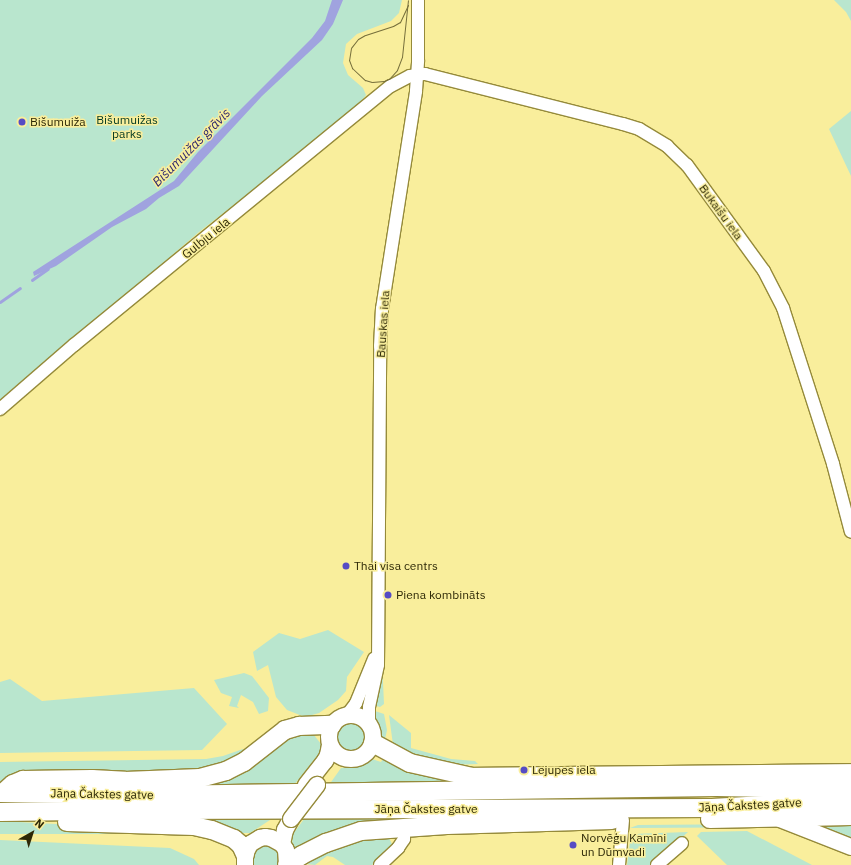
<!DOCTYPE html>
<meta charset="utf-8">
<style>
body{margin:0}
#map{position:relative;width:851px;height:865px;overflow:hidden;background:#f9ee9c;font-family:"IBM Plex Sans",sans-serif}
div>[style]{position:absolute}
.green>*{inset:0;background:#b9e6ce}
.round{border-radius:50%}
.water>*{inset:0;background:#a0a3df}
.stream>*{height:2.5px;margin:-1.25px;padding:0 1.25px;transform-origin:1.25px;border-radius:1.25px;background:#a0a3df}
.roads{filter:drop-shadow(1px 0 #958a3a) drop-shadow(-1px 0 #958a3a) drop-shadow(0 1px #958a3a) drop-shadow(0 -1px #958a3a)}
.minor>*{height:12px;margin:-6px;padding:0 6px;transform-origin:6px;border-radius:6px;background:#fff}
.major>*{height:16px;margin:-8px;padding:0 8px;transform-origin:8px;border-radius:8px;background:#fff}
.major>.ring{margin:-8px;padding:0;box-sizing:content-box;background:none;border:16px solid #fff;border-radius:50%}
.highway>*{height:18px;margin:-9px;padding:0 9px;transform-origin:9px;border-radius:9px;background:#fff}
.tram>*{height:1px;margin:-0.5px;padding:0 0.5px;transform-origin:0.5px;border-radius:0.5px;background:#756e3b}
.bridges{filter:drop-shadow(1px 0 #958a3a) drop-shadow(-1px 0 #958a3a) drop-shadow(0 1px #958a3a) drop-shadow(0 -1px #958a3a)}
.major-bridge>*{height:16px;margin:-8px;padding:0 8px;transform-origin:8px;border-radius:8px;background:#fff}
.dots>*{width:11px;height:11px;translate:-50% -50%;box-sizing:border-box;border:2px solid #f9ee9c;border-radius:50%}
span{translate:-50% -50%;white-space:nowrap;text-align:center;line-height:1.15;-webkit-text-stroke:3px #f9ee9c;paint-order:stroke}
.park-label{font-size:12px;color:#003923}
.poi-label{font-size:12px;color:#2d2806}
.left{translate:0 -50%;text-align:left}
.street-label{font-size:12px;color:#2d2806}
.water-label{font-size:13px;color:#2f2a6f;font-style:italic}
.north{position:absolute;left:12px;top:813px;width:40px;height:40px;-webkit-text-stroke:3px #f9ee9c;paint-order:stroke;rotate:39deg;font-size:11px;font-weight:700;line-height:16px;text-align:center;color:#2d2806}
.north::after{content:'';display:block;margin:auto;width:14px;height:18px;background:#2d2806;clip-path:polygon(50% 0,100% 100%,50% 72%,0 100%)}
</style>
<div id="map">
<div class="green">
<div style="clip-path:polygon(0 0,402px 0,399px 13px,391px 21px,357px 34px,346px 44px,343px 63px,348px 75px,363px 88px,366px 95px,359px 104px,266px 180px,199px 232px,0 403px)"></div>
<div style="clip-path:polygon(834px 0,851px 0,851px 21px,846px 12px)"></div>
<div style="clip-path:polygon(851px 111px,851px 176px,829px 129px)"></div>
<div style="clip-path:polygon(328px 630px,364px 652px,347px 677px,346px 691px,338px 700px,319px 713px,305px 717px,287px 710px,276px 697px,268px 665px,257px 671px,253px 652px,279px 633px,300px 639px)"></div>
<div style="clip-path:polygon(382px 661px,384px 704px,380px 707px,373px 705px)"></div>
<div style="clip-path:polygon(244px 673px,252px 676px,269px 698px,268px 711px,259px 714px,253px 702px,241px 695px,237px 706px,239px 708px,229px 706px,232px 697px,221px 693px,214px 680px)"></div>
<div style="clip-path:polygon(10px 679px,42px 701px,194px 688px,227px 724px,202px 750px,0 753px,0 682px)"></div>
<div style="clip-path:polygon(372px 710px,384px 714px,387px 730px,384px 744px,377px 735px,373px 721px)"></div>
<div style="clip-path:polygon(389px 715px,411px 733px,411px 748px,451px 759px,475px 761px,478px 764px,449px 765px,413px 756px,393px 745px)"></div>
<div class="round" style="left:334px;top:722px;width:32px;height:32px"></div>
<div style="clip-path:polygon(315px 732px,314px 735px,321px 744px,321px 751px,294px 785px,167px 786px,282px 738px)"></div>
<div style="clip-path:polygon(243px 749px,243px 752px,219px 769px,0 781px,0 762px,206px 759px,223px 756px)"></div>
<div style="clip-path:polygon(372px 759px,381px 762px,383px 759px,392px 762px,575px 780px,329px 785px,341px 768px,357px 767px)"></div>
<div style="clip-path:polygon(454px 817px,302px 848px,300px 846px,295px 849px,292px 844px,293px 834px,304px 819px)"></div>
<div style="clip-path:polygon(169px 818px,270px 820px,250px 833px,239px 833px)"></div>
<div style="clip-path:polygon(0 821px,75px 825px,170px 834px,0 834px)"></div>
<div style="clip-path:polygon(851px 821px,851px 843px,806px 825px)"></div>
<div style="clip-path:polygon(764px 824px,784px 827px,630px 828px,638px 825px)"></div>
<div style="clip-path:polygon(747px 831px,812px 865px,727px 865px,697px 836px,701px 832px)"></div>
<div style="clip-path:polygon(688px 832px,652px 865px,627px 865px,631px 834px)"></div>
<div style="clip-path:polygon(389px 838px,393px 846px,372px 865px,345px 865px,333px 857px,327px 856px,315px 865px,306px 864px,300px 865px,347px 843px)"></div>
<div style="clip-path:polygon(0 840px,170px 848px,194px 859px,199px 865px,0 865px)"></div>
<div style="clip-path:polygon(264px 844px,278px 850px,281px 865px,250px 865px,251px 852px)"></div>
</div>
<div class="water">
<div style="clip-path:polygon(332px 0,343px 0,333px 24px,322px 40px,262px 96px,179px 186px,159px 198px,146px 209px,112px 227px,56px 266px,34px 276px,33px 272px,174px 181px,198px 152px,312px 38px,325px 21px)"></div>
</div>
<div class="stream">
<div style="left:32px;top:280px;width:19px;rotate:-35deg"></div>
<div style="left:0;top:302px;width:24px;rotate:-35deg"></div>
</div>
<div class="roads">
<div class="minor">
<div style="left:0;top:409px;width:98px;rotate:-40.9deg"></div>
<div style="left:74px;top:345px;width:409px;rotate:-39.3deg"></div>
<div style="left:391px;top:86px;width:21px;rotate:-28deg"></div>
<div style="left:410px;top:76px;width:15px;rotate:-8deg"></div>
<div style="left:425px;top:74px;width:204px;rotate:14.2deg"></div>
<div style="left:623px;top:124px;width:17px;rotate:17deg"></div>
<div style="left:639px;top:129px;width:33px;rotate:31deg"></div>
<div style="left:667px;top:146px;width:28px;rotate:44deg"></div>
<div style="left:687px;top:165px;width:131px;rotate:54deg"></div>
<div style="left:764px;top:271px;width:42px;rotate:62.8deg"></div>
<div style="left:783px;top:308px;width:164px;rotate:72.2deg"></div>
<div style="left:833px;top:464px;width:70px;rotate:75.2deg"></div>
<div style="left:347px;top:715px;width:15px;rotate:-53deg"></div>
<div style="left:356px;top:703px;width:48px;rotate:-67.8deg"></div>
<div style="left:369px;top:724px;width:17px;rotate:-90deg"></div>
<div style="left:369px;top:707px;width:43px;rotate:-77.9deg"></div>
<div style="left:378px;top:665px;width:319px;rotate:-89.6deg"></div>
<div style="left:380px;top:346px;width:37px;rotate:-87deg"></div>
<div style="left:382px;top:309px;width:221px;rotate:-81.1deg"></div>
<div style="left:416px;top:91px;width:31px;rotate:-86deg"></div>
<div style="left:418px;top:60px;width:60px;rotate:-90deg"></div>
<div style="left:380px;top:865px;width:25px;rotate:-43deg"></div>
<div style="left:398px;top:848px;width:11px;rotate:-56deg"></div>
<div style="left:404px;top:839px;width:11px;rotate:-90deg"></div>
<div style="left:619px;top:865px;width:45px;rotate:-84.9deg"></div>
<div style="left:657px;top:865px;width:33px;rotate:-41deg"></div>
</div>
<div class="major">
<div class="ring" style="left:329px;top:715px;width:28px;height:28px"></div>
<div style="left:306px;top:785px;width:31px;rotate:-52deg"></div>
<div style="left:325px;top:761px;width:7px;rotate:-63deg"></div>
<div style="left:328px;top:755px;width:10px;rotate:-79deg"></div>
<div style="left:780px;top:819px;width:76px;rotate:21.5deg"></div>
<div style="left:282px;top:844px;width:14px;rotate:-78deg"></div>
<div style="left:285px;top:830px;width:13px;rotate:-61deg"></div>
<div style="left:245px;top:865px;width:11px;rotate:-90deg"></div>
<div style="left:245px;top:854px;width:11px;rotate:-63deg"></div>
<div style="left:250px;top:844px;width:12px;rotate:-31deg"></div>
<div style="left:260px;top:838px;width:5px;rotate:-11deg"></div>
<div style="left:265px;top:837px;width:6px;rotate:9deg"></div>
<div style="left:271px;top:838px;width:13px;rotate:29deg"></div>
<div style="left:282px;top:844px;width:7px;rotate:56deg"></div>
<div style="left:286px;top:850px;width:15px;rotate:86deg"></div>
</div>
<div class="highway">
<div style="left:373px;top:743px;width:42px;rotate:28.4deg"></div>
<div style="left:410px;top:763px;width:64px;rotate:12.7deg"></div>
<div style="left:472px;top:777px;width:379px;rotate:-0.6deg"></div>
<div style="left:0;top:793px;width:157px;rotate:0.7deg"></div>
<div style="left:157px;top:795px;width:560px;rotate:-0.82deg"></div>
<div style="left:717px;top:787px;width:56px;rotate:1deg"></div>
<div style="left:773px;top:788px;width:78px;rotate:-1.5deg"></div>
<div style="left:3px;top:793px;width:13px;rotate:-42deg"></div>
<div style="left:13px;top:784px;width:11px;rotate:-22deg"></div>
<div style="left:23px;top:780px;width:69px;rotate:-0.8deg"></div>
<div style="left:92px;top:779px;width:33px;rotate:3deg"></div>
<div style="left:125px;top:781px;width:75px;rotate:-2.3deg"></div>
<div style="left:200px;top:778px;width:27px;rotate:-15deg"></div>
<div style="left:226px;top:771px;width:20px;rotate:-27deg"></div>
<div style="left:244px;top:762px;width:52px;rotate:-38deg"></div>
<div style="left:285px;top:730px;width:15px;rotate:-16deg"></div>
<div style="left:299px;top:726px;width:33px;rotate:-2deg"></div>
<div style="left:0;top:812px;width:159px;rotate:-0.7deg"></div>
<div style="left:159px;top:810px;width:553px;rotate:-0.21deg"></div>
<div style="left:712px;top:808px;width:139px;rotate:-3.3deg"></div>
<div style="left:710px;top:819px;width:141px;rotate:-1.2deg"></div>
<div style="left:67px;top:822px;width:127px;rotate:1.8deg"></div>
<div style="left:194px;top:826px;width:18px;rotate:13deg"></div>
<div style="left:212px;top:830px;width:24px;rotate:22deg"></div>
<div style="left:234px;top:839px;width:9px;rotate:41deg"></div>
<div style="left:241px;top:845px;width:10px;rotate:66deg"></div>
<div style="left:287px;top:865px;width:18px;rotate:-34deg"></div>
<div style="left:302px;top:855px;width:27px;rotate:-27deg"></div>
<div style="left:326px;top:843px;width:37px;rotate:-19deg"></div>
<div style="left:361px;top:831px;width:86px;rotate:-4deg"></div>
<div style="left:447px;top:825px;width:165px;rotate:-1.7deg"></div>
</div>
</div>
<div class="tram">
<div style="left:408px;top:5px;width:19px;rotate:115deg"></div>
<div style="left:400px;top:22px;width:8px;rotate:150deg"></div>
<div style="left:393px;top:26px;width:29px;rotate:162deg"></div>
<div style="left:365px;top:35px;width:8px;rotate:150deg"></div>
<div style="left:358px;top:39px;width:11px;rotate:128deg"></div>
<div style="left:351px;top:48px;width:12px;rotate:99deg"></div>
<div style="left:349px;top:60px;width:9px;rotate:69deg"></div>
<div style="left:352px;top:68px;width:18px;rotate:43deg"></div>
<div style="left:365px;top:80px;width:7px;rotate:16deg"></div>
<div style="left:372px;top:82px;width:12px;rotate:-5deg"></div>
<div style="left:384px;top:81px;width:5px;rotate:-22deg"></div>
<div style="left:389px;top:79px;width:12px;rotate:-48deg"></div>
<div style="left:397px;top:70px;width:14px;rotate:-69deg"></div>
<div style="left:402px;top:57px;width:57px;rotate:-84deg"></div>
</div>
<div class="bridges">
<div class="major-bridge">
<div style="left:291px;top:819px;width:43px;rotate:-52.6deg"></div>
</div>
</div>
<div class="dots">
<div style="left:22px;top:122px;background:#564cc4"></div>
<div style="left:346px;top:566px;background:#564cc4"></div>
<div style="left:388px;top:595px;background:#564cc4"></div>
<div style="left:524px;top:770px;background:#564cc4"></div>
<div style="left:573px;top:845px;background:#564cc4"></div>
</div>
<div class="park-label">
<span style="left:127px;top:127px">Bišumuižas<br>parks</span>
</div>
<div class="poi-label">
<span class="left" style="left:30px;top:122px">Bišumuiža</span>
<span class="left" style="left:354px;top:566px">Thai visa centrs</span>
<span class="left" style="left:396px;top:595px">Piena kombināts</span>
<span class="left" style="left:532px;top:770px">Lejupes iela</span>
<span class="left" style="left:581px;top:845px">Norvēģu Kamīni<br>un Dūmvadi</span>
</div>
<div class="street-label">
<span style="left:721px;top:212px;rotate:54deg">Bukaišu iela</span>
<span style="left:206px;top:238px;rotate:-39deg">Gulbju iela</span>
<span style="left:383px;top:324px;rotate:-86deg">Bauskas iela</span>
<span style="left:102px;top:794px;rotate:1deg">Jāņa Čakstes gatve</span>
<span style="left:750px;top:805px;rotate:-3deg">Jāņa Čakstes gatve</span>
<span style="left:426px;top:809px">Jāņa Čakstes gatve</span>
</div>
<div class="water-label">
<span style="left:192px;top:148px;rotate:-45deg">Bišumuižas grāvis</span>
</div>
<div class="north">N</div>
</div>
